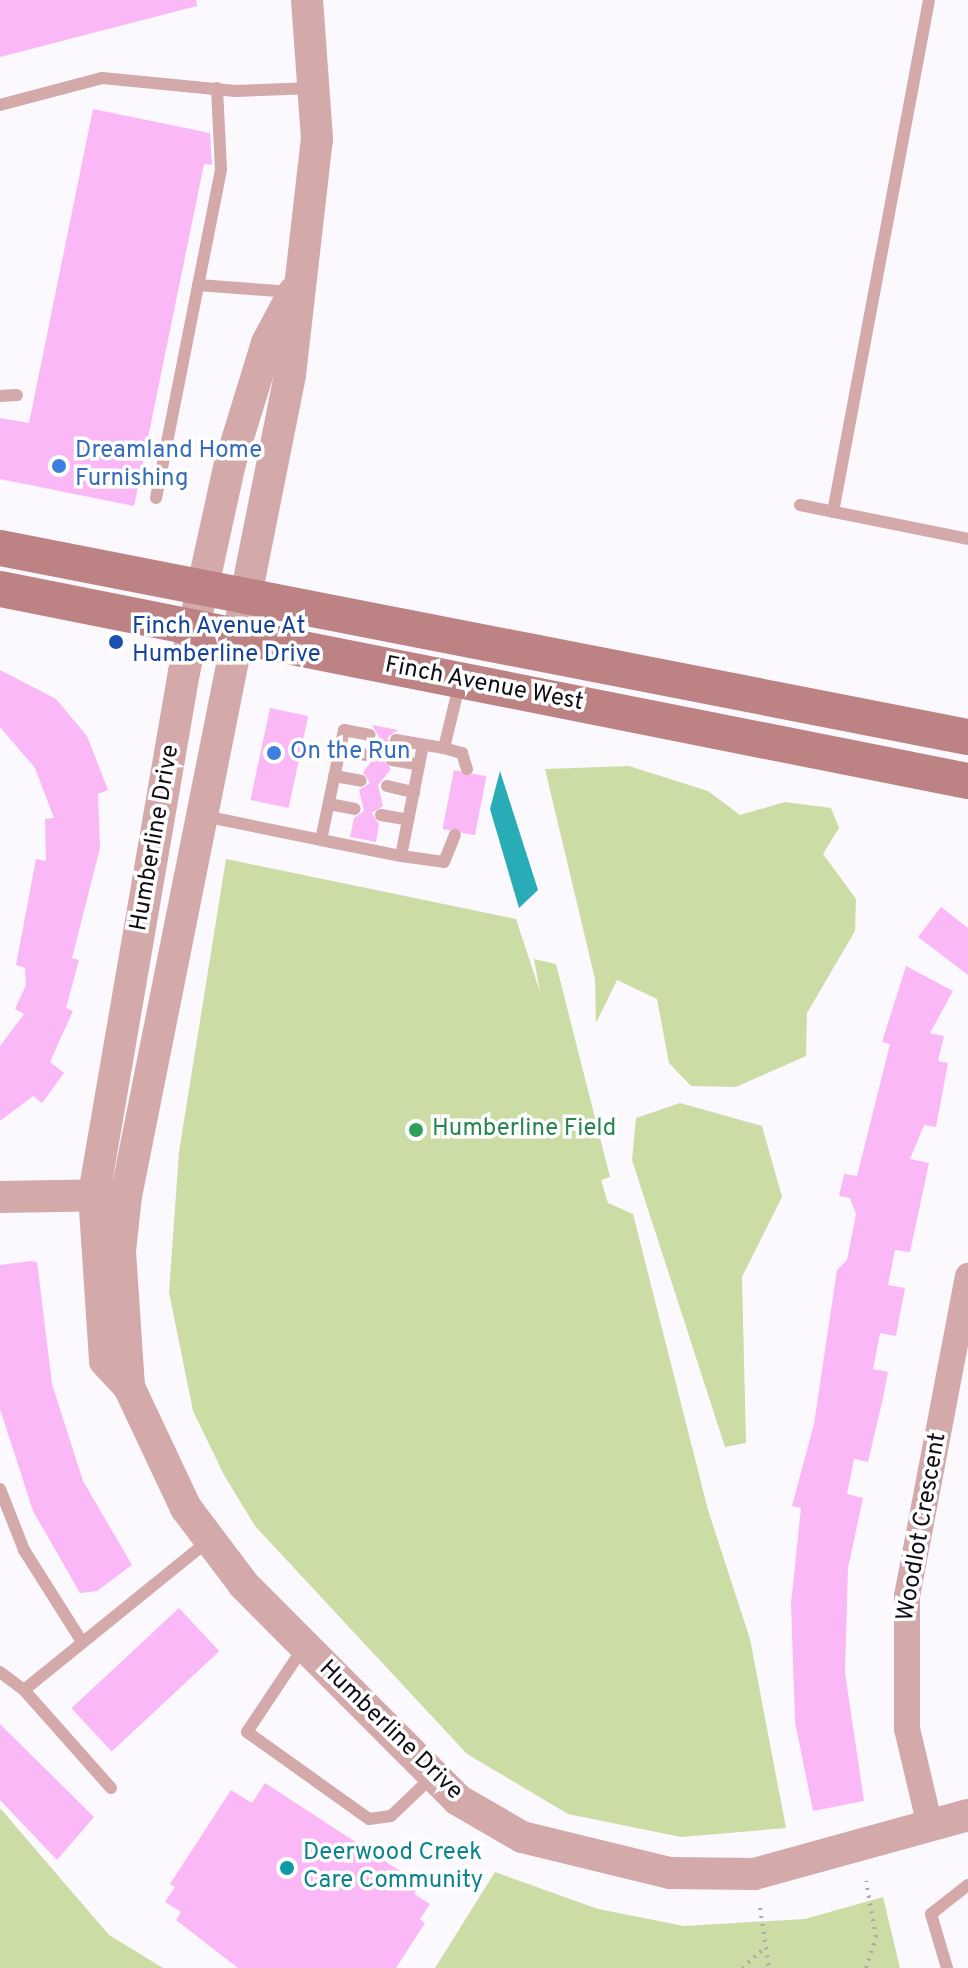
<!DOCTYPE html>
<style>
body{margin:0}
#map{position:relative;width:968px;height:1968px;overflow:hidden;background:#fbf8fe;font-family:Overpass,sans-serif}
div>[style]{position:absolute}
.green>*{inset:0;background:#cbdda4}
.water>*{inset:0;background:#28adb7}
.building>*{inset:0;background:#fab9f6;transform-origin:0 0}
.path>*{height:4px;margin-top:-2px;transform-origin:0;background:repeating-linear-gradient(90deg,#aca8b0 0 2px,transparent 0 8px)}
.service>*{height:12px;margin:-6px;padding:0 6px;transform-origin:6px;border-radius:6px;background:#d3a9aa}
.minor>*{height:26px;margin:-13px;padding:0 13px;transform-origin:13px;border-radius:13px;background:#d3a9aa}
.tertiary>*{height:32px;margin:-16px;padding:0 16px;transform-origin:16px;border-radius:16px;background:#d3a9aa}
.secondary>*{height:36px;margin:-18px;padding:0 18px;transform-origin:18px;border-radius:18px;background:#bd8284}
.dots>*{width:22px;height:22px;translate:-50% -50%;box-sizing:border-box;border:4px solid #fff;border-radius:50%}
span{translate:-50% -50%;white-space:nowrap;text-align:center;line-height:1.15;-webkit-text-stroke:7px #fff;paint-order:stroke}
.shop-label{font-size:24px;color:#366cbe}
.left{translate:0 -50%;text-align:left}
.transit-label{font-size:24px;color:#164399}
.street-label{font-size:24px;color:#120d17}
.leisure-label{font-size:24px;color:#27864d}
.culture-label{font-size:24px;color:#0d838f}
</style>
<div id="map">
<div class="green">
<div style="clip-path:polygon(629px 766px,708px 791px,740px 815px,785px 802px,831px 808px,839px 828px,823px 854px,856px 899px,855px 931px,807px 1013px,806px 1056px,736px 1087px,691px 1086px,669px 1063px,657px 999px,617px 980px,596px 1023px,595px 979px,545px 769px)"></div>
<div style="clip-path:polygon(226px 859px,516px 919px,540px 992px,534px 959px,556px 964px,610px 1177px,601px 1180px,608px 1203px,633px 1214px,708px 1510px,750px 1639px,786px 1828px,681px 1837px,568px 1814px,467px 1754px,255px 1526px,224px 1475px,193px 1411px,169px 1292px,179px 1152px)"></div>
<div style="clip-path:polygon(680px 1103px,762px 1126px,782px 1197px,742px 1277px,746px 1443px,725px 1447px,632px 1160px,636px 1118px)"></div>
<div style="clip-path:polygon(0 1808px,109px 1935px,163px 1968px,0 1968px)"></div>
<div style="clip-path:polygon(495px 1872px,598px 1909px,684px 1926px,805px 1919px,883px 1897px,900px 1968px,435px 1968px)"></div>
</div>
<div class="water">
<div style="clip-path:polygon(500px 771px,538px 890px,519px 908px,490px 809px)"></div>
</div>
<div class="building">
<div style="clip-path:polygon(0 0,196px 0,197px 6px,0 57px)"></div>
<div style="clip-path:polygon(93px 109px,210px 133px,212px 165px,204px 164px,134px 506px,0 479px,0 418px,29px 423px)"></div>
<div style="clip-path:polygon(0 670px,56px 699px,87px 736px,108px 790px,98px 794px,100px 848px,72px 958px,79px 960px,66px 1008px,73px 1011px,50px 1062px,64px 1073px,42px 1103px,33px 1096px,0 1121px,0 1046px,24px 1014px,15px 1009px,26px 985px,25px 968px,16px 965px,36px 859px,46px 861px,45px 819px,54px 818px,35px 768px,0 727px)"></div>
<div style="left:270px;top:708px;width:39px;height:94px;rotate:12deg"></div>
<div style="clip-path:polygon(372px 725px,398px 730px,387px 738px,395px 749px,383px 758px,391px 769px,378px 785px,383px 806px,372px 813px,379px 824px,376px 842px,350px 837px,354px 818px,364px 811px,359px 790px,370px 783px,363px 772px,375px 757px,369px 744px,379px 737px)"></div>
<div style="left:454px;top:770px;width:33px;height:60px;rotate:11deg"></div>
<div style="clip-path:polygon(941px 907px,968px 928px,968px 975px,918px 937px)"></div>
<div style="clip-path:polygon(906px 966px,953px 991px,930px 1033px,944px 1036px,938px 1061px,948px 1063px,936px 1127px,924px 1125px,910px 1159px,929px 1163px,910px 1252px,895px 1250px,888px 1285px,905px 1288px,900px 1314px,896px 1336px,880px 1333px,873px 1369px,888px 1372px,883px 1398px,868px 1462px,854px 1459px,847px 1494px,863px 1498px,848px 1568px,845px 1673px,864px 1801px,813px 1811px,795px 1722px,791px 1603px,801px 1508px,792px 1506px,814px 1424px,837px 1270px,847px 1260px,856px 1214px,850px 1198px,839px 1196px,844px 1174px,857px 1176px,890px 1044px,882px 1042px)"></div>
<div style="clip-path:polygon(30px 1261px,37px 1262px,52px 1384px,83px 1481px,132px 1565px,97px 1591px,80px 1593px,33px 1511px,0 1409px,0 1265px)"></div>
<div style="left:179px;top:1608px;width:59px;height:147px;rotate:47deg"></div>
<div style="clip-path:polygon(0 1724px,94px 1817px,57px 1860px,0 1800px)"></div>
<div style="clip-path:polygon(265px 1783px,420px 1884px,414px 1894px,430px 1904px,420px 1919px,425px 1923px,396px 1968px,238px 1968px,176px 1920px,181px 1912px,165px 1902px,175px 1887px,170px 1884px,231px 1790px,252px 1803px)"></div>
</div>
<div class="path">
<div style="left:760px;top:1908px;width:61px;rotate:81.5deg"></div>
<div style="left:742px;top:1968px;width:30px;rotate:-42deg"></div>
<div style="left:866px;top:1968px;width:33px;rotate:-72deg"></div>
<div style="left:876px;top:1937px;width:57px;rotate:-100.1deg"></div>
</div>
<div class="service">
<div style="left:0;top:105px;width:106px;rotate:-14.8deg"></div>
<div style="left:102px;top:78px;width:134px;rotate:5.6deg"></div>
<div style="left:235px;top:91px;width:78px;rotate:-2.2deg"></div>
<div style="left:198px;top:285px;width:93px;rotate:4.3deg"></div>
<div style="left:0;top:396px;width:17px;rotate:-3deg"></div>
<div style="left:156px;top:498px;width:334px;rotate:-78.8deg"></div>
<div style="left:221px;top:170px;width:82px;rotate:-92.8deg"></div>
<div style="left:800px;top:505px;width:171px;rotate:11.4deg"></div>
<div style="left:833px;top:512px;width:521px;rotate:-79.38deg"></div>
<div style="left:396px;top:740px;width:49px;rotate:9.5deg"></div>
<div style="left:444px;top:748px;width:68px;rotate:-76.4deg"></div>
<div style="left:444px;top:748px;width:19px;rotate:16deg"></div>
<div style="left:462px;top:753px;width:17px;rotate:73deg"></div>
<div style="left:340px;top:750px;width:26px;rotate:11deg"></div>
<div style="left:392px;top:760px;width:27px;rotate:10deg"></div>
<div style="left:334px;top:776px;width:27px;rotate:10deg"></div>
<div style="left:387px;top:786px;width:28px;rotate:13deg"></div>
<div style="left:329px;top:804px;width:26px;rotate:11deg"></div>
<div style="left:381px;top:815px;width:27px;rotate:10deg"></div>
<div style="left:204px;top:816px;width:119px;rotate:11.6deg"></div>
<div style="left:321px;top:840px;width:112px;rotate:-78.2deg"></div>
<div style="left:344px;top:730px;width:26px;rotate:11deg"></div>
<div style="left:321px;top:840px;width:82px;rotate:11.3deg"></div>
<div style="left:401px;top:856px;width:113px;rotate:-78.8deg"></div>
<div style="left:401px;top:856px;width:43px;rotate:7.9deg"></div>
<div style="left:444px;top:862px;width:29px;rotate:-68deg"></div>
<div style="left:0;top:1489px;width:66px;rotate:68.5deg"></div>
<div style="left:24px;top:1550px;width:107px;rotate:57.7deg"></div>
<div style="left:303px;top:1648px;width:101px;rotate:123.7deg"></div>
<div style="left:247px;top:1732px;width:150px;rotate:35.5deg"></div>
<div style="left:369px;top:1819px;width:22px;rotate:-8deg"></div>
<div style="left:391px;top:1816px;width:57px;rotate:-43.6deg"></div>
<div style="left:0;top:1672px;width:30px;rotate:37deg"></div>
<div style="left:24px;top:1690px;width:131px;rotate:48.4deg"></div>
<div style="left:24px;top:1690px;width:237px;rotate:-39deg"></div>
<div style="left:947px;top:1968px;width:56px;rotate:-106.5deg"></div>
<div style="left:931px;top:1914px;width:47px;rotate:-38.1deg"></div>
</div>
<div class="minor">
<div style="left:930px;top:1826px;width:100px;rotate:-103.3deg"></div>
<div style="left:907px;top:1729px;width:133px;rotate:-90deg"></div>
<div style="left:907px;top:1596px;width:326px;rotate:-79.2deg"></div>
</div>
<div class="tertiary">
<div style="left:294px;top:292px;width:58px;rotate:117.9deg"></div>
<div style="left:267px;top:343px;width:126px;rotate:107.1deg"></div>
<div style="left:230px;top:463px;width:214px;rotate:102.4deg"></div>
<div style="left:184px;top:672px;width:530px;rotate:99.78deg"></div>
<div style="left:94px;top:1194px;width:167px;rotate:86.2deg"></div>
<div style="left:105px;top:1361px;width:35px;rotate:47deg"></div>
<div style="left:129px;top:1387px;width:134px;rotate:64.8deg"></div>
<div style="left:186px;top:1508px;width:96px;rotate:53deg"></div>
<div style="left:244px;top:1585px;width:303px;rotate:45.1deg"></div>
<div style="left:458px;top:1800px;width:74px;rotate:30deg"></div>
<div style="left:522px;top:1837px;width:152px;rotate:13.7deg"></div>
<div style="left:670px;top:1873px;width:84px;rotate:0.7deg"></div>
<div style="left:754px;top:1874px;width:222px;rotate:-15.4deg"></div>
<div style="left:0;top:1197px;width:115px;rotate:-1deg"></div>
<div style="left:129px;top:1387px;width:136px;rotate:-93.8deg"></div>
<div style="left:120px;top:1251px;width:55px;rotate:-83.8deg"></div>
<div style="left:126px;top:1196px;width:837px;rotate:-78.7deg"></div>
<div style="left:290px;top:375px;width:238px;rotate:-83.5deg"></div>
<div style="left:317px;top:139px;width:139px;rotate:-94.1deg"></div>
</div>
<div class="secondary">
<div style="left:0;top:548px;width:986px;rotate:11.05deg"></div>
<div style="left:0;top:589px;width:987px;rotate:11.22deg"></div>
</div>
<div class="dots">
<div style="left:59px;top:466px;background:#3f7fe0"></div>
<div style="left:116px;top:642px;background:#1a4fb4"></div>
<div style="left:274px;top:753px;background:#3f7fe0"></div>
<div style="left:416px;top:1130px;background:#2e9e5b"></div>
<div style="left:287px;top:1868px;background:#0f9aa8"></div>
</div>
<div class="shop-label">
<span class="left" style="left:75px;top:466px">Dreamland Home<br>Furnishing</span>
<span class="left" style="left:290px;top:753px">On the Run</span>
</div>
<div class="transit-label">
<span class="left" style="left:132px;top:642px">Finch Avenue At<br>Humberline Drive</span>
</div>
<div class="street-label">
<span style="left:484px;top:685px;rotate:11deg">Finch Avenue West</span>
<span style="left:156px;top:838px;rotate:-80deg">Humberline Drive</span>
<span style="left:923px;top:1527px;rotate:-80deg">Woodlot Crescent</span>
<span style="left:390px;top:1731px;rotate:44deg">Humberline Drive</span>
</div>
<div class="leisure-label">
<span class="left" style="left:432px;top:1130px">Humberline Field</span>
</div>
<div class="culture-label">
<span class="left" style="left:303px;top:1868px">Deerwood Creek<br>Care Community</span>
</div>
</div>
